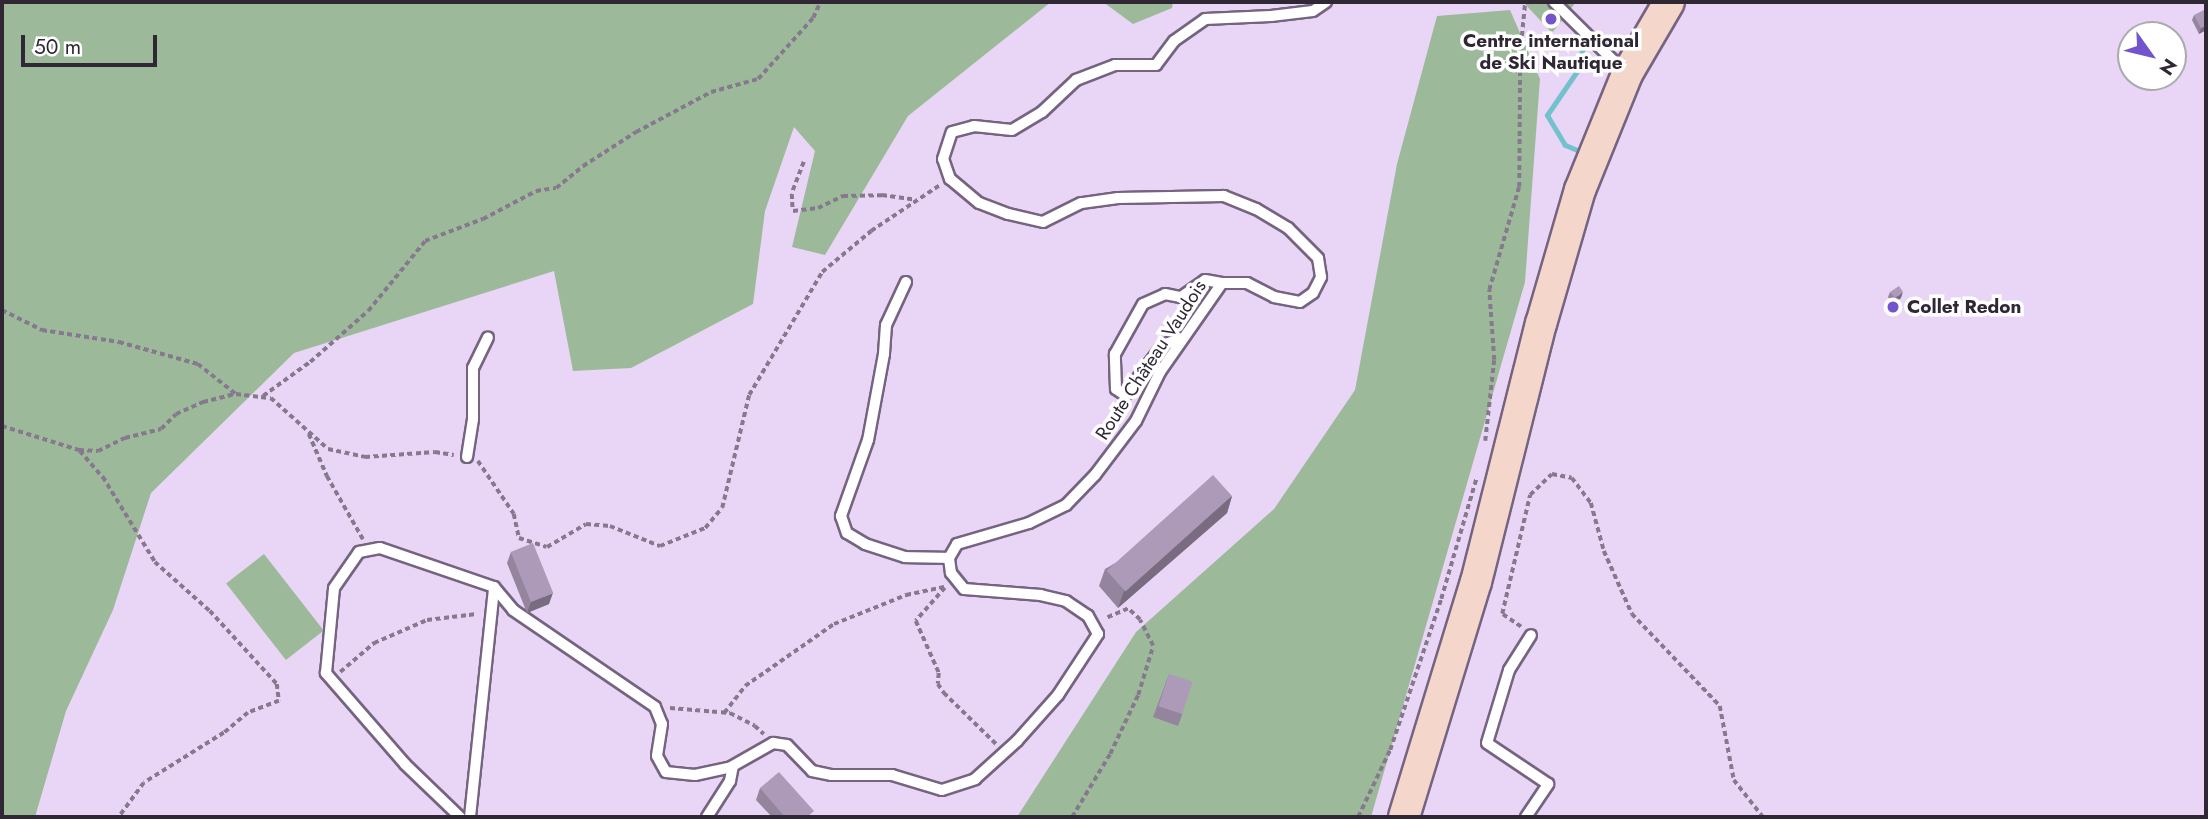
<!DOCTYPE html>
<meta charset="utf-8">
<style>
body{margin:0}
#map{position:relative;width:2208px;height:819px;overflow:hidden;background:#e9d6f6;font-family:Jost,sans-serif}
div>[style]{position:absolute}
.green>*{inset:0;background:#9cba9a;transform-origin:0 0}
.stream>*{height:5px;margin:-2.5px;padding:0 2.5px;transform-origin:2.5px;border-radius:2.5px;background:#73c1cd}
.path>*{height:3.5px;margin-top:-1.75px;transform-origin:0;background:repeating-linear-gradient(90deg,#86798e 0 5px,transparent 0 8.5px)}
.roads{filter:drop-shadow(2px 0 #756480) drop-shadow(-2px 0 #756480) drop-shadow(0 2px #756480) drop-shadow(0 -2px #756480)}
.lane>*{height:10px;margin:-5px;padding:0 5px;transform-origin:5px;border-radius:5px;background:#fff}
.secondary>*{height:30px;margin:-15px;padding:0 15px;transform-origin:15px;border-radius:15px;background:#f4d6cb}
.wall>*{inset:0;background:#95849e}
.shaded-wall>*{inset:0;background:#796c81}
.building>*{inset:0;background:#ad9ab8;transform-origin:0 0}
.dots>*{width:19px;height:19px;translate:-50% -50%;box-sizing:border-box;border:4px solid #fff;border-radius:50%}
span{translate:-50% -50%;white-space:nowrap;text-align:center;line-height:1.15;-webkit-text-stroke:7px #fff;paint-order:stroke}
.poi-label{font-size:19px;color:#2f2834;font-weight:700}
.left{translate:0 -50%;text-align:left}
.street-label{font-size:19px;color:#2f2834}
.frame{position:absolute;inset:0;border:4px solid #2f2834;pointer-events:none}
.north{position:absolute;left:2117px;top:21px;width:70px;height:70px;box-sizing:border-box;background:#fff;border:2px solid #aca9ae;border-radius:50%;rotate:124deg;font-size:19px;font-weight:700;line-height:28px;text-align:center;color:#2f2834}
.north::after{content:'';display:block;margin:auto;width:24px;height:32px;background:#7254ce;clip-path:polygon(50% 0,100% 100%,50% 72%,0 100%)}
.scale{position:absolute;left:21px;top:35px;width:136px;height:32px;box-sizing:border-box;border:4px solid #2f2834;border-top:0;padding-left:9px;font-size:21px;line-height:24px;white-space:nowrap;color:#2f2834;-webkit-text-stroke:5px #fff;paint-order:stroke}
</style>
<div id="map">
<div class="green">
<div style="clip-path:polygon(2px 2px,1051px 2px,908px 116px,825px 255px,792px 247px,815px 151px,794px 127px,765px 211px,753px 304px,631px 368px,573px 371px,554px 271px,294px 353px,151px 493px,113px 610px,66px 711px,35px 817px,2px 817px)"></div>
<div style="clip-path:polygon(1103px 2px,1173px 2px,1172px 8px,1133px 24px)"></div>
<div style="clip-path:polygon(1523px 2px,1576px 2px,1552px 33px)"></div>
<div style="clip-path:polygon(1510px 10px,1540px 79px,1525px 282px,1371px 817px,1017px 817px,1136px 632px,1274px 509px,1355px 390px,1397px 164px,1437px 16px)"></div>
<div style="left:264px;top:554px;width:97px;height:48px;rotate:52deg"></div>
</div>
<div class="stream">
<div style="left:1584px;top:153px;width:21px;rotate:-157deg"></div>
<div style="left:1565px;top:145px;width:35px;rotate:-121deg"></div>
<div style="left:1547px;top:115px;width:53px;rotate:-55.7deg"></div>
<div style="left:1577px;top:71px;width:36px;rotate:-76deg"></div>
</div>
<div class="path">
<div style="left:804px;top:162px;width:34px;rotate:111deg"></div>
<div style="left:792px;top:194px;width:17px;rotate:87deg"></div>
<div style="left:793px;top:211px;width:25px;rotate:-7deg"></div>
<div style="left:818px;top:208px;width:28px;rotate:-26deg"></div>
<div style="left:843px;top:196px;width:39px;rotate:-1deg"></div>
<div style="left:882px;top:195px;width:34px;rotate:8deg"></div>
<div style="left:2px;top:310px;width:45px;rotate:26.6deg"></div>
<div style="left:42px;top:330px;width:78px;rotate:8.9deg"></div>
<div style="left:119px;top:342px;width:82px;rotate:15.6deg"></div>
<div style="left:198px;top:364px;width:48px;rotate:38.3deg"></div>
<div style="left:263px;top:396px;width:58px;rotate:-35.9deg"></div>
<div style="left:310px;top:362px;width:77px;rotate:-41.3deg"></div>
<div style="left:368px;top:311px;width:90px;rotate:-50.8deg"></div>
<div style="left:425px;top:241px;width:62px;rotate:-20.8deg"></div>
<div style="left:483px;top:219px;width:60px;rotate:-27.8deg"></div>
<div style="left:536px;top:191px;width:20px;rotate:-9deg"></div>
<div style="left:556px;top:188px;width:35px;rotate:-39deg"></div>
<div style="left:583px;top:166px;width:63px;rotate:-32.7deg"></div>
<div style="left:636px;top:132px;width:85px;rotate:-28.1deg"></div>
<div style="left:711px;top:92px;width:49px;rotate:-15.5deg"></div>
<div style="left:758px;top:79px;width:82px;rotate:-48deg"></div>
<div style="left:813px;top:18px;width:17px;rotate:-66deg"></div>
<div style="left:2px;top:426px;width:81px;rotate:17.3deg"></div>
<div style="left:79px;top:450px;width:19px;rotate:3deg"></div>
<div style="left:98px;top:451px;width:30px;rotate:-26deg"></div>
<div style="left:125px;top:438px;width:37px;rotate:-14deg"></div>
<div style="left:161px;top:429px;width:21px;rotate:-45deg"></div>
<div style="left:176px;top:414px;width:30px;rotate:-24deg"></div>
<div style="left:203px;top:402px;width:34px;rotate:-14deg"></div>
<div style="left:236px;top:394px;width:35px;rotate:7deg"></div>
<div style="left:271px;top:398px;width:76px;rotate:41.8deg"></div>
<div style="left:328px;top:449px;width:38px;rotate:12deg"></div>
<div style="left:365px;top:457px;width:70px;rotate:-4.1deg"></div>
<div style="left:435px;top:452px;width:19px;rotate:9deg"></div>
<div style="left:309px;top:434px;width:46px;rotate:66.8deg"></div>
<div style="left:327px;top:476px;width:73px;rotate:60.3deg"></div>
<div style="left:1485px;top:441px;width:81px;rotate:-83.7deg"></div>
<div style="left:1494px;top:360px;width:70px;rotate:-94.1deg"></div>
<div style="left:1489px;top:290px;width:107px;rotate:-73.8deg"></div>
<div style="left:1519px;top:187px;width:134px;rotate:-89.6deg"></div>
<div style="left:1520px;top:53px;width:51px;rotate:-84.4deg"></div>
<div style="left:80px;top:451px;width:35px;rotate:49deg"></div>
<div style="left:103px;top:477px;width:100px;rotate:58.5deg"></div>
<div style="left:155px;top:562px;width:74px;rotate:41.7deg"></div>
<div style="left:210px;top:611px;width:99px;rotate:47.5deg"></div>
<div style="left:277px;top:684px;width:17px;rotate:83deg"></div>
<div style="left:279px;top:701px;width:33px;rotate:159deg"></div>
<div style="left:248px;top:713px;width:31px;rotate:140deg"></div>
<div style="left:224px;top:733px;width:94px;rotate:148deg"></div>
<div style="left:144px;top:783px;width:42px;rotate:126.3deg"></div>
<div style="left:478px;top:461px;width:64px;rotate:55.8deg"></div>
<div style="left:514px;top:514px;width:25px;rotate:78deg"></div>
<div style="left:519px;top:538px;width:29px;rotate:18deg"></div>
<div style="left:547px;top:547px;width:45px;rotate:-30.5deg"></div>
<div style="left:586px;top:524px;width:24px;rotate:5deg"></div>
<div style="left:610px;top:526px;width:54px;rotate:21.8deg"></div>
<div style="left:660px;top:546px;width:48px;rotate:-21.8deg"></div>
<div style="left:705px;top:528px;width:26px;rotate:-50deg"></div>
<div style="left:722px;top:508px;width:116px;rotate:-76.6deg"></div>
<div style="left:749px;top:395px;width:143px;rotate:-59.3deg"></div>
<div style="left:822px;top:272px;width:64px;rotate:-39.9deg"></div>
<div style="left:871px;top:231px;width:83px;rotate:-33.7deg"></div>
<div style="left:945px;top:588px;width:44px;rotate:131.3deg"></div>
<div style="left:916px;top:621px;width:57px;rotate:66.1deg"></div>
<div style="left:939px;top:673px;width:11px;rotate:95deg"></div>
<div style="left:938px;top:684px;width:11px;rotate:56deg"></div>
<div style="left:944px;top:693px;width:73px;rotate:44.4deg"></div>
<div style="left:1521px;top:627px;width:23px;rotate:-146deg"></div>
<div style="left:1502px;top:614px;width:122px;rotate:-76.8deg"></div>
<div style="left:1530px;top:495px;width:30px;rotate:-44deg"></div>
<div style="left:1552px;top:474px;width:20px;rotate:11deg"></div>
<div style="left:1572px;top:478px;width:31px;rotate:53deg"></div>
<div style="left:1591px;top:503px;width:50px;rotate:74.8deg"></div>
<div style="left:1604px;top:551px;width:69px;rotate:66deg"></div>
<div style="left:1632px;top:614px;width:127px;rotate:46.3deg"></div>
<div style="left:1720px;top:706px;width:75px;rotate:79.3deg"></div>
<div style="left:1734px;top:780px;width:47px;rotate:51.9deg"></div>
<div style="left:340px;top:672px;width:45px;rotate:-40.5deg"></div>
<div style="left:374px;top:643px;width:58px;rotate:-23.5deg"></div>
<div style="left:427px;top:620px;width:50px;rotate:-6.8deg"></div>
<div style="left:670px;top:708px;width:60px;rotate:4.8deg"></div>
<div style="left:730px;top:713px;width:28px;rotate:27deg"></div>
<div style="left:755px;top:726px;width:12px;rotate:42deg"></div>
<div style="left:724px;top:713px;width:34px;rotate:-52deg"></div>
<div style="left:745px;top:686px;width:108px;rotate:-34.9deg"></div>
<div style="left:834px;top:624px;width:78px;rotate:-21.9deg"></div>
<div style="left:906px;top:595px;width:39px;rotate:-12deg"></div>
<div style="left:1072px;top:817px;width:74px;rotate:-58.9deg"></div>
<div style="left:1110px;top:754px;width:65px;rotate:-64.6deg"></div>
<div style="left:1138px;top:695px;width:51px;rotate:-73deg"></div>
<div style="left:1153px;top:646px;width:29px;rotate:-117deg"></div>
<div style="left:1140px;top:620px;width:16px;rotate:-137deg"></div>
<div style="left:1128px;top:609px;width:25px;rotate:157deg"></div>
<div style="left:1358px;top:817px;width:74px;rotate:-64.5deg"></div>
<div style="left:1390px;top:750px;width:159px;rotate:-71.3deg"></div>
<div style="left:1441px;top:599px;width:125px;rotate:-73.7deg"></div>
</div>
<div class="roads">
<div class="lane">
<div style="left:1554px;top:2px;width:100px;rotate:44.6deg"></div>
<div style="left:906px;top:282px;width:47px;rotate:114.9deg"></div>
<div style="left:886px;top:325px;width:29px;rotate:94deg"></div>
<div style="left:884px;top:354px;width:87px;rotate:100.5deg"></div>
<div style="left:868px;top:440px;width:81px;rotate:109.6deg"></div>
<div style="left:841px;top:516px;width:18px;rotate:71deg"></div>
<div style="left:847px;top:533px;width:21px;rotate:31deg"></div>
<div style="left:865px;top:544px;width:42px;rotate:18deg"></div>
<div style="left:905px;top:557px;width:44px;rotate:1.3deg"></div>
<div style="left:1183px;top:338px;width:21px;rotate:161deg"></div>
<div style="left:1163px;top:345px;width:63px;rotate:127.2deg"></div>
<div style="left:1125px;top:395px;width:11px;rotate:-146deg"></div>
<div style="left:1116px;top:389px;width:35px;rotate:-92deg"></div>
<div style="left:1115px;top:354px;width:57px;rotate:-60.8deg"></div>
<div style="left:1143px;top:304px;width:24px;rotate:-24deg"></div>
<div style="left:1165px;top:294px;width:16px;rotate:11deg"></div>
<div style="left:1181px;top:297px;width:29px;rotate:-35deg"></div>
<div style="left:1205px;top:280px;width:17px;rotate:10deg"></div>
<div style="left:467px;top:457px;width:38px;rotate:-81deg"></div>
<div style="left:473px;top:419px;width:51px;rotate:-90deg"></div>
<div style="left:473px;top:368px;width:34px;rotate:-64deg"></div>
<div style="left:460px;top:817px;width:76px;rotate:-136.1deg"></div>
<div style="left:405px;top:764px;width:121px;rotate:-131deg"></div>
<div style="left:326px;top:673px;width:85px;rotate:-84.6deg"></div>
<div style="left:334px;top:588px;width:44px;rotate:-55.2deg"></div>
<div style="left:359px;top:552px;width:21px;rotate:-11deg"></div>
<div style="left:380px;top:548px;width:120px;rotate:18.9deg"></div>
<div style="left:494px;top:587px;width:30px;rotate:50deg"></div>
<div style="left:513px;top:610px;width:172px;rotate:34.3deg"></div>
<div style="left:655px;top:707px;width:18px;rotate:68deg"></div>
<div style="left:662px;top:724px;width:32px;rotate:99deg"></div>
<div style="left:657px;top:756px;width:18px;rotate:61deg"></div>
<div style="left:666px;top:772px;width:29px;rotate:6deg"></div>
<div style="left:695px;top:775px;width:35px;rotate:-12deg"></div>
<div style="left:729px;top:768px;width:51px;rotate:-29.6deg"></div>
<div style="left:773px;top:743px;width:14px;rotate:8deg"></div>
<div style="left:787px;top:745px;width:36px;rotate:46deg"></div>
<div style="left:812px;top:771px;width:19px;rotate:12deg"></div>
<div style="left:831px;top:775px;width:61px"></div>
<div style="left:892px;top:775px;width:52px;rotate:16.7deg"></div>
<div style="left:942px;top:790px;width:35px;rotate:-18deg"></div>
<div style="left:975px;top:779px;width:57px;rotate:-42.1deg"></div>
<div style="left:1017px;top:741px;width:62px;rotate:-48.3deg"></div>
<div style="left:1058px;top:695px;width:73px;rotate:-56.7deg"></div>
<div style="left:1098px;top:634px;width:21px;rotate:-119deg"></div>
<div style="left:1088px;top:616px;width:27px;rotate:-146deg"></div>
<div style="left:1066px;top:601px;width:26px;rotate:-167deg"></div>
<div style="left:1041px;top:595px;width:77px;rotate:-175.5deg"></div>
<div style="left:964px;top:589px;width:21px;rotate:-129deg"></div>
<div style="left:951px;top:573px;width:15px;rotate:-98deg"></div>
<div style="left:949px;top:558px;width:16px;rotate:-60deg"></div>
<div style="left:957px;top:544px;width:75px;rotate:-16.3deg"></div>
<div style="left:1029px;top:523px;width:41px;rotate:-25.9deg"></div>
<div style="left:1066px;top:505px;width:42px;rotate:-46deg"></div>
<div style="left:1095px;top:475px;width:68px;rotate:-52.8deg"></div>
<div style="left:1136px;top:421px;width:55px;rotate:-63.9deg"></div>
<div style="left:1160px;top:372px;width:108px;rotate:-55.1deg"></div>
<div style="left:1222px;top:283px;width:25px"></div>
<div style="left:1247px;top:283px;width:30px;rotate:27deg"></div>
<div style="left:1274px;top:297px;width:26px;rotate:11deg"></div>
<div style="left:1300px;top:302px;width:16px;rotate:-35deg"></div>
<div style="left:1313px;top:293px;width:18px;rotate:-63deg"></div>
<div style="left:1321px;top:277px;width:19px;rotate:-99deg"></div>
<div style="left:1318px;top:258px;width:42px;rotate:-135deg"></div>
<div style="left:1288px;top:228px;width:37px;rotate:-149deg"></div>
<div style="left:1256px;top:209px;width:35px;rotate:-158deg"></div>
<div style="left:1224px;top:196px;width:106px;rotate:178.9deg"></div>
<div style="left:1118px;top:198px;width:37px;rotate:172deg"></div>
<div style="left:1081px;top:203px;width:42px;rotate:153.4deg"></div>
<div style="left:1043px;top:222px;width:36px;rotate:-167deg"></div>
<div style="left:1008px;top:214px;width:31px;rotate:-159deg"></div>
<div style="left:979px;top:203px;width:38px;rotate:-140deg"></div>
<div style="left:950px;top:179px;width:21px;rotate:-109deg"></div>
<div style="left:943px;top:159px;width:28px;rotate:-72deg"></div>
<div style="left:952px;top:132px;width:23px;rotate:-15deg"></div>
<div style="left:974px;top:126px;width:38px;rotate:6deg"></div>
<div style="left:1012px;top:130px;width:35px;rotate:-31deg"></div>
<div style="left:1042px;top:112px;width:47px;rotate:-43.3deg"></div>
<div style="left:1076px;top:80px;width:42px;rotate:-21deg"></div>
<div style="left:1115px;top:65px;width:41px"></div>
<div style="left:1156px;top:65px;width:30px;rotate:-53deg"></div>
<div style="left:1174px;top:41px;width:38px;rotate:-35deg"></div>
<div style="left:1205px;top:19px;width:66px;rotate:-2.6deg"></div>
<div style="left:1271px;top:16px;width:42px;rotate:-6.8deg"></div>
<div style="left:1313px;top:11px;width:16px;rotate:-35deg"></div>
<div style="left:470px;top:817px;width:231px;rotate:-84deg"></div>
<div style="left:707px;top:817px;width:43px;rotate:-57.4deg"></div>
<div style="left:730px;top:781px;width:15px;rotate:-79deg"></div>
<div style="left:1526px;top:817px;width:40px;rotate:-56deg"></div>
<div style="left:1548px;top:784px;width:73px;rotate:-146.1deg"></div>
<div style="left:1487px;top:743px;width:76px;rotate:-73.2deg"></div>
<div style="left:1509px;top:670px;width:41px;rotate:-57.8deg"></div>
</div>
<div class="secondary">
<div style="left:1404px;top:817px;width:246px;rotate:-73deg"></div>
<div style="left:1476px;top:582px;width:266px;rotate:-75.9deg"></div>
<div style="left:1541px;top:324px;width:140px;rotate:-73.8deg"></div>
<div style="left:1580px;top:190px;width:125px;rotate:-67.9deg"></div>
<div style="left:1627px;top:74px;width:83px;rotate:-59.7deg"></div>
</div>
</div>
<div class="wall">
<div style="clip-path:polygon(2194px 15px,2206px 30px,2199px 34px,2192px 20px)"></div>
<div style="clip-path:polygon(1890px 292px,1901px 298px,1893px 304px,1888px 297px)"></div>
<div style="clip-path:polygon(1232px 496px,1227px 513px,1118px 608px,1099px 586px,1105px 569px)"></div>
<div style="clip-path:polygon(511px 552px,549px 604px,527px 613px,507px 563px)"></div>
<div style="clip-path:polygon(1169px 674px,1182px 715px,1178px 726px,1153px 717px)"></div>
<div style="clip-path:polygon(760px 788px,812px 817px,772px 817px,756px 800px)"></div>
</div>
<div class="shaded-wall">
<div style="clip-path:polygon(2206px 26px,2206px 30px,2199px 34px,2201px 28px)"></div>
<div style="clip-path:polygon(1903px 292px,1901px 298px,1893px 304px,1895px 298px)"></div>
<div style="clip-path:polygon(1232px 496px,1227px 513px,1118px 608px,1124px 591px)"></div>
<div style="clip-path:polygon(553px 593px,549px 604px,527px 613px,531px 602px)"></div>
</div>
<div class="building">
<div style="clip-path:polygon(2206px 9px,2206px 26px,2201px 28px,2194px 15px)"></div>
<div style="clip-path:polygon(1899px 286px,1903px 292px,1895px 298px,1890px 292px)"></div>
<div style="left:1213px;top:475px;width:28px;height:143px;rotate:48deg"></div>
<div style="left:533px;top:543px;width:54px;height:24px;rotate:68deg"></div>
<div style="left:1169px;top:674px;width:25px;height:34px;rotate:18deg"></div>
<div style="clip-path:polygon(779px 772px,814px 811px,807px 817px,785px 817px,760px 788px)"></div>
</div>
<div class="dots">
<div style="left:1551px;top:19px;background:#7254ce"></div>
<div style="left:1893px;top:307px;background:#7254ce"></div>
</div>
<div class="poi-label">
<span style="left:1551px;top:52px">Centre international<br>de Ski Nautique</span>
<span class="left" style="left:1907px;top:307px">Collet Redon</span>
</div>
<div class="street-label">
<span style="left:1151px;top:360px;rotate:-57deg">Route Château Vaudois</span>
</div>
<div class="frame"></div>
<div class="north">N</div>
<div class="scale">50 m</div>
</div>
